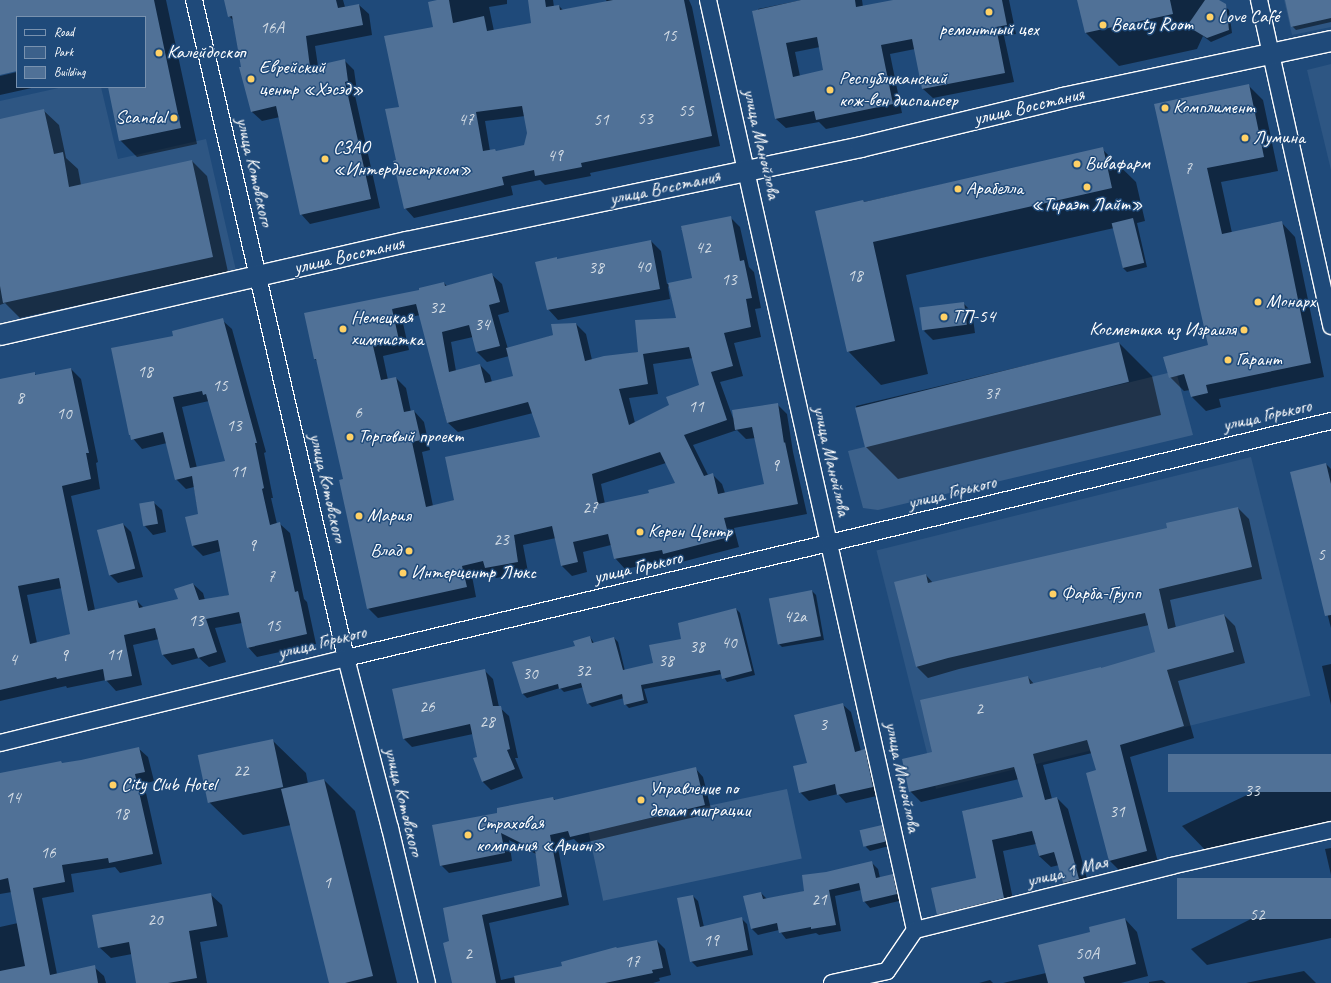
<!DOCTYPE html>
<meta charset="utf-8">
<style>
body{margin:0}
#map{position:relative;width:1331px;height:983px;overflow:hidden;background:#1f4a7a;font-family:Caveat,sans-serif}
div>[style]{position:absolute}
.built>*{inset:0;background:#2e5683;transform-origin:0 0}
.green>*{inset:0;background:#3c618b;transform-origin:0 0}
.shadow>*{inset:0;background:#0007}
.building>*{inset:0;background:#507197;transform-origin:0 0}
.roads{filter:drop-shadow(1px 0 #fff) drop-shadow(-1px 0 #fff) drop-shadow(0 1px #fff) drop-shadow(0 -1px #fff)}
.minor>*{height:16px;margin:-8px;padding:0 8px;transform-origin:8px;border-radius:8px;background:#1f4a7a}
.tertiary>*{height:20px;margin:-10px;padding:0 10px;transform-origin:10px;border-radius:10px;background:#1f4a7a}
.dots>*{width:11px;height:11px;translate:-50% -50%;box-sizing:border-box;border:2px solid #1f4a7a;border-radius:50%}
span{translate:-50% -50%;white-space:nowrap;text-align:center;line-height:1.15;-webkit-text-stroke:3px #1f4a7a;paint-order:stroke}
.number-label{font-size:17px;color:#d3dce5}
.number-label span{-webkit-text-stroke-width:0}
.poi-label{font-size:19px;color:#fff}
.left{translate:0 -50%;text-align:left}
.right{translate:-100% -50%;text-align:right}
.street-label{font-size:19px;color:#fff}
.legend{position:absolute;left:16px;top:16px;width:130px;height:72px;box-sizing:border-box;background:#1f4a7a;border:1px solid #7992af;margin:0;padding:5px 7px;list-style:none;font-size:12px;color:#fff}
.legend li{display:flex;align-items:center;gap:8px;height:20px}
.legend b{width:20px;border:1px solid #7992af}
</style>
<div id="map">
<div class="built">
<div style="clip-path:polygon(1284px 0,1331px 0,1331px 27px,1292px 35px)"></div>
<div style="clip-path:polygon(1331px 64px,1331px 170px,1307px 70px)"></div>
<div style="clip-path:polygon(63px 87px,101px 87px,118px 159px,206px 139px,237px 275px,0 329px,0 101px)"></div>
<div style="left:1251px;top:457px;width:246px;height:386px;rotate:76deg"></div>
</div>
<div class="green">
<div style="clip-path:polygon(1176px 371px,1193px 435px,878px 510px,863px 508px,848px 451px)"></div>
<div style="left:787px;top:789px;width:71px;height:203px;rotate:78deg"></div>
</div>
<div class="shadow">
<div style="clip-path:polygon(0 0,166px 0,197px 144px,137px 157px,120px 140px,109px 87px,145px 87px,145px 17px,17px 17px,17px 70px,0 74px)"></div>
<div style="clip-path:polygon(226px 0,343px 0,345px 7px,359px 5px,369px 14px,372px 35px,315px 46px,318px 66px,344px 60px,354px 70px,357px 91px,354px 91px,380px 208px,310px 224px,301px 214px,280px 117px,262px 121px,252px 112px,234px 21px,229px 16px)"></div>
<div style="clip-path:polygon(evenodd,442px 0,507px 0,507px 4px,489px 7px,494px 31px,533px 23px,529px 0,553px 0,554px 7px,559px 6px,563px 10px,607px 2px,606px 0,689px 0,692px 7px,720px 146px,590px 173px,591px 176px,545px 185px,540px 180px,511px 186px,513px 195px,414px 218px,405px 208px,397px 161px,400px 107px,434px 27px,442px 0,525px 116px,528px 133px,525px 146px,497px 152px,495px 150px,490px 151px,485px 121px,525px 116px)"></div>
<div style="clip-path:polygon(evenodd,802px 0,862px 0,863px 7px,897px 0,1009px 0,1016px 34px,1004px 36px,1014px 82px,933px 98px,923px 89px,915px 49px,890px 54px,902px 113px,826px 129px,819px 122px,786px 128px,776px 119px,753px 11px,758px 10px,758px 9px,802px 0,820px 47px,824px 71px,800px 76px,795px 52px,820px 47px)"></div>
<div style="clip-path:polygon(1078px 0,1217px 0,1229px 10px,1232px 33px,1211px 42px,1203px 36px,1197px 49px,1119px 66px,1086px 33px)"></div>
<div style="clip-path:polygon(1286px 0,1331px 0,1331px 22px,1296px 30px,1292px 26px)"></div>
<div style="clip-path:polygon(17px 72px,17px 87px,36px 87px,0 95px,0 76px)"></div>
<div style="clip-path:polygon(1249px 86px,1263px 100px,1278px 171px,1221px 182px,1232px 233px,1281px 222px,1295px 237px,1324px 377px,1219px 399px,1221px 407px,1206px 411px,1192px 397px,1190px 390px,1184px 391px,1170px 377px,1209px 346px,1156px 105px)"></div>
<div style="clip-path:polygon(43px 110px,59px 125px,66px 158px,78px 169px,81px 185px,192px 161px,207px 176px,228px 272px,20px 318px,5px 303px,0 305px,0 120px)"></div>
<div style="clip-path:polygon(1102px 149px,1136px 182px,1145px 221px,1137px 223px,1147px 267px,1127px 272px,1123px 268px,1114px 228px,906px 275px,928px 374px,881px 385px,848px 351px,863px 201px,864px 202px)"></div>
<div style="clip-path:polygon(evenodd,730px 217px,740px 227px,749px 267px,754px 272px,761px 308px,755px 309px,761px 337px,734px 343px,743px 376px,720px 382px,733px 418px,777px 404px,787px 414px,793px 452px,807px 514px,734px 528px,739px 547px,674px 564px,670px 560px,625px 569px,615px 558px,611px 545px,583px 552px,587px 572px,572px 576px,562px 566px,556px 538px,523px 545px,528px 572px,496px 578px,490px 572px,472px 576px,476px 597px,378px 618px,368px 608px,344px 480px,318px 362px,315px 359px,421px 291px,444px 283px,447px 286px,491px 274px,502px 284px,509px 312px,498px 315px,508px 349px,554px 335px,576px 324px,586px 334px,592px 360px,639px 352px,677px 319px,669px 286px,668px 287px,670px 299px,558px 320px,548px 309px,556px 258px,558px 260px,651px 241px,661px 251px,667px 284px,693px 279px,730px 217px,420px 315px,447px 422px,458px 432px,533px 413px,541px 438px,455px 500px,433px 506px,422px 452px,430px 450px,424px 422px,414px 411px,411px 412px,406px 388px,396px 378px,388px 380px,383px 356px,409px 350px,402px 319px,420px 315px,730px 217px,473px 337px,477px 352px,487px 362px,509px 356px,514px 377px,492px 382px,490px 375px,480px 365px,456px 371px,451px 342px,473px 337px,730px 217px,693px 358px,700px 386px,670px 406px,635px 423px,629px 398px,658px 394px,653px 364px,693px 358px,730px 217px,737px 430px,746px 439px,756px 438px,765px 485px,725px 493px,722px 484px,712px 474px,708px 475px,693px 445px,737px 430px,730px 217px,666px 463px,676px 484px,650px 494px,605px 504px,601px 484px,666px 463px)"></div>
<div style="clip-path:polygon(963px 303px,972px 312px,975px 333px,933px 340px,924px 331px)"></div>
<div style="clip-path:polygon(evenodd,222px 320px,232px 329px,266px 452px,264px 453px,273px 498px,271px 498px,277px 524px,280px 524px,290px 533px,304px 599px,307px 602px,316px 644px,257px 657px,248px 647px,242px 623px,215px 628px,226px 662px,209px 667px,199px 658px,172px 665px,163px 655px,159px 639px,133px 645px,142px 685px,116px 691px,106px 680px,67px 688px,66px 686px,0 701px,0 380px,34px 373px,37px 376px,71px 369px,81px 379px,98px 462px,96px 463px,100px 489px,71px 496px,95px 610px,137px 601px,144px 608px,179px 600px,193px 584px,203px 593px,205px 600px,230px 595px,221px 551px,203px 556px,193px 546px,186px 518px,199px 515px,194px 487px,186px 489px,176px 479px,167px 443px,142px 449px,130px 435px,174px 336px,222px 320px,209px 401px,226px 462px,197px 468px,182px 407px,209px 401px,222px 320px,62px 588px,71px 634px,37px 643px,27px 595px,62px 588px)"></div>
<div style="clip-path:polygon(1119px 343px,1152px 376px,1161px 415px,898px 479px,865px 446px,856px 406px)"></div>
<div style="clip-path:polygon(1326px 464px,1331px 469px,1331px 628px,1291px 473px)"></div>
<div style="clip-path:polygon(153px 502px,162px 510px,166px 532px,153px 535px,145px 526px)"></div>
<div style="clip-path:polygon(1238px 508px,1249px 519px,1262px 579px,1170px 600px,1176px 628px,1224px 615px,1235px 626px,1245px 663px,1178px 681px,1194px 738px,1130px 757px,1158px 862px,1121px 872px,1110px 861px,1097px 771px,1092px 753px,1043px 765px,1052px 799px,1057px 798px,1068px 809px,1090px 890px,1075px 894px,1063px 883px,1059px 865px,1051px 867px,1039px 856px,1036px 844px,1003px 851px,1015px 909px,949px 926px,938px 914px,977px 879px,963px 811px,1024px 798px,1019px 779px,921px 802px,910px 791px,933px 753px,1028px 677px,1034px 684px,1102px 669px,1156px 653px,1149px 625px,959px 669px,928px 678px,917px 667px,895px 583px,926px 575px,933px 583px,1168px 529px)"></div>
<div style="clip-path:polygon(123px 524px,131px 532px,143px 577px,118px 583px,110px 575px,98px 531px)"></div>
<div style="clip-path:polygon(812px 591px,816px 595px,824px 640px,782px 647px,778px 643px)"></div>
<div style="clip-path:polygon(736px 609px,740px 613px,755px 675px,727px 682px,722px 674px,644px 689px,648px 703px,629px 708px,625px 704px,624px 698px,592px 707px,588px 703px,584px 687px,564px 692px,560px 688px,527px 698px,523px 694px,514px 663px,576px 647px,590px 637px,594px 643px,614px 638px,618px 642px,625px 671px,654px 664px,683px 639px)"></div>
<div style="clip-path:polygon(1331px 664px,1331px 705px,1322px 666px)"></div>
<div style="clip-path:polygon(484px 670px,493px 679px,499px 707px,509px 716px,518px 758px,515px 758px,523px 778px,491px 790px,482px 781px,473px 734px,412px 747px,404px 739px)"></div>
<div style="clip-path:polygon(842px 704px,851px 712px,861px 751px,865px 751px,873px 759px,881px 795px,846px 803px,838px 794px,809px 801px,800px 792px,808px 764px)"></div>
<div style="clip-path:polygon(272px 740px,306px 773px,308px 784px,324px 780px,355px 811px,397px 983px,330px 983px,291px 825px,243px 835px,209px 802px)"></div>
<div style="clip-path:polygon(138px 748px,148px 757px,154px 781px,144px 784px,162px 864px,120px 873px,115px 867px,71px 874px,74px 892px,42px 898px,57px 974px,94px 967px,104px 976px,106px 983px,0 983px,0 927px,18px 923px,12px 892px,0 894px,0 774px,81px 761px)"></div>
<div style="clip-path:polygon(1331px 755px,1331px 829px,1211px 856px,1182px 826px)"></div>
<div style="clip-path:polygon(695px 768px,703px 777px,712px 813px,579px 844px,574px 839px,557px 843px,569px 905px,489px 923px,501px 980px,563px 967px,618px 949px,657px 941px,665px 949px,671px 975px,659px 978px,660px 981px,653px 983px,453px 983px,450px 942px,444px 909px,541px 887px,536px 854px,509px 840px,512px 861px,449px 873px,441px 865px,499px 813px,553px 798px,556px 801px)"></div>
<div style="clip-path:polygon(882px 826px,886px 830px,889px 846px,870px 851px,866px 847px)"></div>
<div style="clip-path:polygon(1331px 848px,1331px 875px,1325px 849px)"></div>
<div style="clip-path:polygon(871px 862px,878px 869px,880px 878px,893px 875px,899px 882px,903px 900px,870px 908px,864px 901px,861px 890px,835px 896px,841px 931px,819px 935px,816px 933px,786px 939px,779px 930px,758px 935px,752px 929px,761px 893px,767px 899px,806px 891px,827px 873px)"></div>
<div style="clip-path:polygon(1331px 879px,1331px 938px,1207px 965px,1191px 949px)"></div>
<div style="clip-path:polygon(210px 894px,222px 905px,228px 937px,200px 942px,207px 983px,137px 983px,132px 954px,111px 958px,99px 947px)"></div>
<div style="clip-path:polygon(693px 896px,698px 901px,704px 927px,741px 918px,747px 924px,753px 955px,697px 967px,691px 961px)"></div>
<div style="clip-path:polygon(1125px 919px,1137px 932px,1148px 976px,1121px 983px,1003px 983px,1046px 973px,1091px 933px)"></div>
<div style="clip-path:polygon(1304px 971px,1316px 983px,1246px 983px)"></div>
<div style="clip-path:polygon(990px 980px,993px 983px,979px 983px)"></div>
<div style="clip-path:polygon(1162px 980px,1166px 983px,1149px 983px,1149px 982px)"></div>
</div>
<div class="building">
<div style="clip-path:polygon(0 0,154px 0,181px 128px,119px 141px,108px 87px,145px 87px,145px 17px,17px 17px,17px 71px,0 75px)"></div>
<div style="clip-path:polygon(224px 0,336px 0,338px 8px,359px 4px,363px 25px,306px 36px,310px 67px,345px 59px,348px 81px,345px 82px,371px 199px,300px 215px,276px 106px,251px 112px,239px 67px,241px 67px,232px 16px,228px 17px)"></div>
<div style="clip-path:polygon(evenodd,437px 0,449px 0,453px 23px,484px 16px,487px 31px,531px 23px,528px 0,545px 0,546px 7px,559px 5px,560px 10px,613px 0,684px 0,712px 136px,581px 163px,582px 167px,535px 176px,534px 170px,502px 177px,504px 185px,404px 209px,393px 161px,396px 160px,385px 109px,399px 107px,384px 36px,433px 27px,428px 2px,437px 0,522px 106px,527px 133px,524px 145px,496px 151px,495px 149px,483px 151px,476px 112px,522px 106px)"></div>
<div style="clip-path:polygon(evenodd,801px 0,855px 0,856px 7px,893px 0,1002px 0,1007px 25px,996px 27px,1005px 73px,922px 89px,912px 39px,881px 45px,893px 104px,816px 120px,814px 111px,775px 119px,752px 11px,801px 0,817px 37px,823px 70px,793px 77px,786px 43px,817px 37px)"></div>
<div style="clip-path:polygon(1077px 0,1170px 0,1173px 14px,1085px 33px)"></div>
<div style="clip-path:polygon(1205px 0,1219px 0,1226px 4px,1229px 30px,1207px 38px,1187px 26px)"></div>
<div style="clip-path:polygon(1285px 0,1331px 0,1331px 18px,1291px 27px)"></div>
<div style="clip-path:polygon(1249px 84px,1264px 157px,1207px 168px,1222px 234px,1282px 221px,1311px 363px,1206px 385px,1208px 393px,1191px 397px,1184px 374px,1169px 378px,1163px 357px,1208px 345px,1154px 104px)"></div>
<div style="clip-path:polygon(44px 109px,54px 154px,63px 152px,69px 187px,192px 160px,213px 257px,3px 303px,0 286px,0 119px)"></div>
<div style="clip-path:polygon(1103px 147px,1112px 188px,873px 242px,895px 341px,847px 352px,815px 211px,863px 200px,864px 202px)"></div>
<div style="clip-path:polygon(evenodd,731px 216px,740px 261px,744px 260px,752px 298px,746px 299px,751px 327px,724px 333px,733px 366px,711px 372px,727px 420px,684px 435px,704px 476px,713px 473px,718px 494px,764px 484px,752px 427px,735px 430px,732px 410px,778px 403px,784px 443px,785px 442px,798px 504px,724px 518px,729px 537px,663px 554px,662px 550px,614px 559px,608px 534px,573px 542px,578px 562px,561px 566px,552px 526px,514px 535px,518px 562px,485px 568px,483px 561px,462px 566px,467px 587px,367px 609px,339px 480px,343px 479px,316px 359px,314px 359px,304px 313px,419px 290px,419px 288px,444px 282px,445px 286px,492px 273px,500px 302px,489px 305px,500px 346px,476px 352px,469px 325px,442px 332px,449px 372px,480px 364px,485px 383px,513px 376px,506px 348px,553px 335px,551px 324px,576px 323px,585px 361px,604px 356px,638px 352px,635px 320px,676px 318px,668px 283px,692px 278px,681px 226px,731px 216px,416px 304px,447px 423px,528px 402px,540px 437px,445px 457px,454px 500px,426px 507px,412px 442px,421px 440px,414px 410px,404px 412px,396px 377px,381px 380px,373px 346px,399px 340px,392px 309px,416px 304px,731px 216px,689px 347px,699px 385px,666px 397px,669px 405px,629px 425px,619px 389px,648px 384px,643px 354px,689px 347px,731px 216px,660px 452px,675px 483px,648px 490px,649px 493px,598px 504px,592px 474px,660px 452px)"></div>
<div style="left:1133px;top:218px;width:46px;height:22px;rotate:76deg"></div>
<div style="clip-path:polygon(651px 240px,660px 289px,547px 310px,535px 262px,557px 257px,557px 259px)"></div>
<div style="left:964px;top:302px;width:23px;height:45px;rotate:83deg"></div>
<div style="clip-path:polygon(evenodd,223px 318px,257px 443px,255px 443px,264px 488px,262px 489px,270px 525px,280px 522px,295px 592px,298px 591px,307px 634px,247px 648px,239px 612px,206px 619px,217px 652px,198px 658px,194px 648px,162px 655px,155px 628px,124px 635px,132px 676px,105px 681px,103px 669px,57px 679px,56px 677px,0 690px,0 379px,35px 372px,35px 375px,71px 368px,89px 453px,86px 453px,91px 479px,62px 486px,88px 611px,137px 600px,139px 608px,178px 599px,174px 589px,193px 583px,199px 600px,229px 595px,218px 540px,192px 546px,185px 517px,198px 514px,192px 476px,175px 480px,163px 432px,131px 440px,130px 435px,129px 435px,111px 348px,173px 336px,172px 331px,223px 318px,202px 391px,203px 395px,206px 394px,225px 461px,190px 468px,173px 397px,202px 391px,223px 318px,59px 578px,70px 634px,30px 644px,18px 586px,59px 578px)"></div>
<div style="left:1119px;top:342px;width:41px;height:272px;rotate:76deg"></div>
<div style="clip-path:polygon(1326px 463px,1331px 484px,1331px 615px,1325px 616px,1290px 472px)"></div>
<div style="left:154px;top:501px;width:23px;height:15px;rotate:80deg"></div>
<div style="clip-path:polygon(1238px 507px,1252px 567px,1159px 589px,1168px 629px,1224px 614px,1234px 652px,1167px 670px,1184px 726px,1120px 745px,1147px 851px,1109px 861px,1086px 773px,1096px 770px,1087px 740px,1033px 754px,1045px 800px,1057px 797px,1079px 879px,1063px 883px,1054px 852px,1039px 856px,1032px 831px,992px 840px,1004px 898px,937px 915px,931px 888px,976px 878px,962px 811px,1023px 797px,1014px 767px,909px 792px,902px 759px,932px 752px,920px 700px,1028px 676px,1030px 684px,1101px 667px,1101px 668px,1155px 652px,1145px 613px,948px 658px,916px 667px,894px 582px,926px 574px,928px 583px,1167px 528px,1166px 523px)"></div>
<div style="left:123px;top:523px;width:47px;height:27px;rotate:75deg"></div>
<div style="left:812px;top:590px;width:47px;height:44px;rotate:79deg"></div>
<div style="clip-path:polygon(736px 608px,752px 671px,722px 679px,720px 670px,641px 685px,644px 700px,624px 705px,622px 694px,587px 704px,581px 683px,559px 689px,558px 684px,522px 694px,512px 662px,575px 646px,573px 641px,590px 636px,592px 643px,614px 637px,623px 670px,653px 663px,649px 645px,681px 639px,678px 623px)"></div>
<div style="clip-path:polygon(485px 669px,493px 706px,501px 706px,510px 749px,507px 750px,515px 769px,482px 782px,473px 758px,477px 757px,470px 724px,403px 739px,392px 689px)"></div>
<div style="clip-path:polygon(843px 703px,855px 752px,865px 749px,873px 787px,837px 795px,835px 784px,799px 793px,793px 766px,807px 763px,794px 715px)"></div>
<div style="left:273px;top:739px;width:49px;height:77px;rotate:78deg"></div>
<div style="clip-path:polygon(139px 747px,145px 772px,135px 774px,153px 854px,109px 863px,108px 858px,62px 865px,65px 882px,33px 888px,50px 975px,95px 965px,98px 983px,0 983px,0 971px,25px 966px,8px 878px,0 880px,0 773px,61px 761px,62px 763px,81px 760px)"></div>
<div style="left:1331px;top:754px;width:38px;height:163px;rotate:90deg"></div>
<div style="clip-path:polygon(696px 767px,705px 805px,570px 837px,568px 831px,550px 835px,562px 897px,482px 915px,496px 983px,452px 983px,443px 943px,449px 941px,443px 908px,540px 886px,535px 850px,501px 833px,505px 853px,440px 866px,432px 825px,497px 813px,497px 808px,553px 797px,554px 800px)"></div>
<div style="clip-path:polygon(324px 779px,373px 976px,345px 983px,329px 983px,281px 789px)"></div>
<div style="left:882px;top:825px;width:17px;height:23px;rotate:77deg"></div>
<div style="clip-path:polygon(872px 861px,876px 878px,893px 874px,897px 894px,863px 902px,859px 883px,829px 890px,836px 925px,811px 929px,811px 927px,779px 933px,777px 923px,751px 929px,743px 896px,761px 892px,763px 899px,804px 891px,802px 875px,826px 872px)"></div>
<div style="left:1331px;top:878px;width:41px;height:154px;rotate:90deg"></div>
<div style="clip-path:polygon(211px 893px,217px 926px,189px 931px,197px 978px,168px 983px,136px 983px,129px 942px,98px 948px,92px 915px)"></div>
<div style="clip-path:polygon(693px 895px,700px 927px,742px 917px,748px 950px,690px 962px,677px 898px)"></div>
<div style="clip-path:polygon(1125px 918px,1136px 964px,1083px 977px,1085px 983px,1048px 983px,1038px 945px,1090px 932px,1089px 927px)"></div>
<div style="clip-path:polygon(657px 940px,663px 968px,652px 970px,653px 973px,605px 983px,515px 983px,514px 976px,562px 966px,561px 962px,616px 947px,617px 948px)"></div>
</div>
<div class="roads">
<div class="minor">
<div style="left:194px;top:0;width:675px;rotate:76.99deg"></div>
<div style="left:346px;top:658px;width:176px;rotate:75.5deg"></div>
<div style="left:390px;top:828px;width:159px;rotate:76.6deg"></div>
<div style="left:708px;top:0;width:953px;rotate:77.45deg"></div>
<div style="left:1259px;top:0;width:334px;rotate:77.5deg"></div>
<div style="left:0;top:743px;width:356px;rotate:-13.8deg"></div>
<div style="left:346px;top:658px;width:497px;rotate:-13.4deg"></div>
<div style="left:830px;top:543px;width:516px;rotate:-13.69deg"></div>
<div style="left:832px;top:983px;width:56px;rotate:-12.3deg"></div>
<div style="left:887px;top:971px;width:50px;rotate:-55.7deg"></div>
<div style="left:915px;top:930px;width:264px;rotate:-14deg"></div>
<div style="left:1171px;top:866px;width:164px;rotate:-12.7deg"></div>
</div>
<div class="tertiary">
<div style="left:0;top:335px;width:417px;rotate:-12.9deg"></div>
<div style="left:407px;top:242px;width:464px;rotate:-11.8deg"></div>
<div style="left:861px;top:147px;width:208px;rotate:-13.6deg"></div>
<div style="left:1063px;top:98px;width:274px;rotate:-12deg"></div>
</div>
</div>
<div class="dots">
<div style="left:989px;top:12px;background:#ffd166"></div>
<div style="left:1210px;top:17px;background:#ffd166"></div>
<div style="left:1103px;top:25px;background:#ffd166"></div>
<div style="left:159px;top:53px;background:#ffd166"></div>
<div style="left:251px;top:79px;background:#ffd166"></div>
<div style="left:830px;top:90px;background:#ffd166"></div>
<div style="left:1165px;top:108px;background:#ffd166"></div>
<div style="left:174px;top:118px;background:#ffd166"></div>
<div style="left:1245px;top:138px;background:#ffd166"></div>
<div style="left:325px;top:159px;background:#ffd166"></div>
<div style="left:1077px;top:164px;background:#ffd166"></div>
<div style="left:1087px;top:187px;background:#ffd166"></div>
<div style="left:958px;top:189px;background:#ffd166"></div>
<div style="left:1258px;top:302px;background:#ffd166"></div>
<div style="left:944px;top:317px;background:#ffd166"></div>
<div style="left:343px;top:329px;background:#ffd166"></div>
<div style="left:1244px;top:330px;background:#ffd166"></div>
<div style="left:1228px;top:360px;background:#ffd166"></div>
<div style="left:350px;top:437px;background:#ffd166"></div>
<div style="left:359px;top:516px;background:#ffd166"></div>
<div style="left:640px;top:532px;background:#ffd166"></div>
<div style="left:409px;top:551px;background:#ffd166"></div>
<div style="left:403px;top:573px;background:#ffd166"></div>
<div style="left:1053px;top:594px;background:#ffd166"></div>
<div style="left:113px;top:785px;background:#ffd166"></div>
<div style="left:641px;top:800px;background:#ffd166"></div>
<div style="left:468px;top:835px;background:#ffd166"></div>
</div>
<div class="number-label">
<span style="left:272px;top:28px">16А</span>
<span style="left:669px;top:36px">15</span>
<span style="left:686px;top:111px">55</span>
<span style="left:645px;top:119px">53</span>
<span style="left:466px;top:120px">47</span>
<span style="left:601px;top:120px">51</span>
<span style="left:555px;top:156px">49</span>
<span style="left:1188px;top:169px">7</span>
<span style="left:703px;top:248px">42</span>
<span style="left:643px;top:267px">40</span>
<span style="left:596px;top:268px">38</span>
<span style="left:855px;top:276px">18</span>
<span style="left:729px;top:280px">13</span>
<span style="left:437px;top:308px">32</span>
<span style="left:482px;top:325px">34</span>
<span style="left:145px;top:372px">18</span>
<span style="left:220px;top:386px">15</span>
<span style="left:992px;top:394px">37</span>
<span style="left:20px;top:398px">8</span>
<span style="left:696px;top:407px">11</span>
<span style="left:358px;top:413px">6</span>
<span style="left:64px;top:414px">10</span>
<span style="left:234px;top:426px">13</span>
<span style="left:775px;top:466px">9</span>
<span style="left:238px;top:472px">11</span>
<span style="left:590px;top:508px">27</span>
<span style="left:501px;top:540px">23</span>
<span style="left:252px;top:546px">9</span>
<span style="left:1321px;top:555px">5</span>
<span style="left:271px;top:577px">7</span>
<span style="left:795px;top:617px">42а</span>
<span style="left:196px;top:621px">13</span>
<span style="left:273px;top:626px">15</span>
<span style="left:729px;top:643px">40</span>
<span style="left:697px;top:647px">38</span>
<span style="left:114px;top:655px">11</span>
<span style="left:64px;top:656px">9</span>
<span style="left:13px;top:660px">4</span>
<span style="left:666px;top:661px">38</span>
<span style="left:583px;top:671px">32</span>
<span style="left:530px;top:674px">30</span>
<span style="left:427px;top:707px">26</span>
<span style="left:979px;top:709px">2</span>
<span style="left:487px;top:722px">28</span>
<span style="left:823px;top:725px">3</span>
<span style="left:241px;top:771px">22</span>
<span style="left:1252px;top:791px">33</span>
<span style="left:13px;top:798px">14</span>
<span style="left:1117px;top:812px">31</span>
<span style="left:121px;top:814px">18</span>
<span style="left:48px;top:853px">16</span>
<span style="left:327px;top:883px">1</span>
<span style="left:819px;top:900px">21</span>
<span style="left:1257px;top:915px">52</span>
<span style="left:155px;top:920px">20</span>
<span style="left:711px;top:941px">19</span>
<span style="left:468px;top:954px">2</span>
<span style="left:1087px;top:954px">50А</span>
<span style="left:632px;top:962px">17</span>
</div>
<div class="poi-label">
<span class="left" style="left:1218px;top:17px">Love Сafé</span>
<span class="left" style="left:1111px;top:25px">Beauty Room</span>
<span style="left:989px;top:30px">ремонтный цех</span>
<span class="left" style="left:167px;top:53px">Калейдоскоп</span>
<span class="left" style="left:259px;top:79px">Еврейский<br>центр «Хэсэд»</span>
<span class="left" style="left:839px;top:90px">Республиканский<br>кож-вен диспансер</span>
<span class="left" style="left:1173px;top:108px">Комплимент</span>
<span class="right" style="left:166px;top:118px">Scandal</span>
<span class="left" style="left:1253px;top:138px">Лумина</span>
<span class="left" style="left:333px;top:159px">СЗАО<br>«Интерднестрком»</span>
<span class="left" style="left:1085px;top:164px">Вивафарм</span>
<span class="left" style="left:966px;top:189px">Арабелла</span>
<span style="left:1087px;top:205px">«Тираэт Лайт»</span>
<span class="left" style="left:1266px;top:302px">Монарх</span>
<span class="left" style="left:952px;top:317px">ТП-54</span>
<span class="left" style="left:351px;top:329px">Немецкая<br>химчистка</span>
<span class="right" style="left:1236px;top:330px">Косметика из Израиля</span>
<span class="left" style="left:1236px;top:360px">Гарант</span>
<span class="left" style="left:358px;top:437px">Торговый проект</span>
<span class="left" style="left:367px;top:516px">Мария</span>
<span class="left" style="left:648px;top:532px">Керен Центр</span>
<span class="right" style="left:401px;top:551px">Влад</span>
<span class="left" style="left:411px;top:573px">Интерцентр Люкс</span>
<span class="left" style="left:1061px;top:594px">Фарба-Групп</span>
<span class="left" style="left:121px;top:785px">City Club Hotel</span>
<span class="left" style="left:649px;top:800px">Управление по<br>делам миграции</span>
<span class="left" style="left:476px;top:835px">Страховая<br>компания «Арион»</span>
</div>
<div class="street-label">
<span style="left:1029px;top:107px;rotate:-13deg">улица Восстания</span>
<span style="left:761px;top:144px;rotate:77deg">улица Манойлова</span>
<span style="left:254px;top:172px;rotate:77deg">улица Котовского</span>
<span style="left:665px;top:188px;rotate:-12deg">улица Восстания</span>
<span style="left:349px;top:256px;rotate:-13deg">улица Восстания</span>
<span style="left:1267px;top:416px;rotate:-13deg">улица Горького</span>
<span style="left:831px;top:461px;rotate:77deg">улица Манойлова</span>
<span style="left:327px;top:488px;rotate:77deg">улица Котовского</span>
<span style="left:952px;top:493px;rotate:-14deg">улица Горького</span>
<span style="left:638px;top:568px;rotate:-13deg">улица Горького</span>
<span style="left:322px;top:643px;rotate:-14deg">улица Горького</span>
<span style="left:902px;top:777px;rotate:78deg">улица Манойлова</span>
<span style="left:403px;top:802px;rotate:76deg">улица Котовского</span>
<span style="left:1067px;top:872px;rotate:-14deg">улица 1 Мая</span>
</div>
<ul class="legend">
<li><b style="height:5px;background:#1f4a7a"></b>Road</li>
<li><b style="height:11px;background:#3c618b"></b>Park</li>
<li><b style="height:11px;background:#507197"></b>Building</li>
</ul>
</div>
